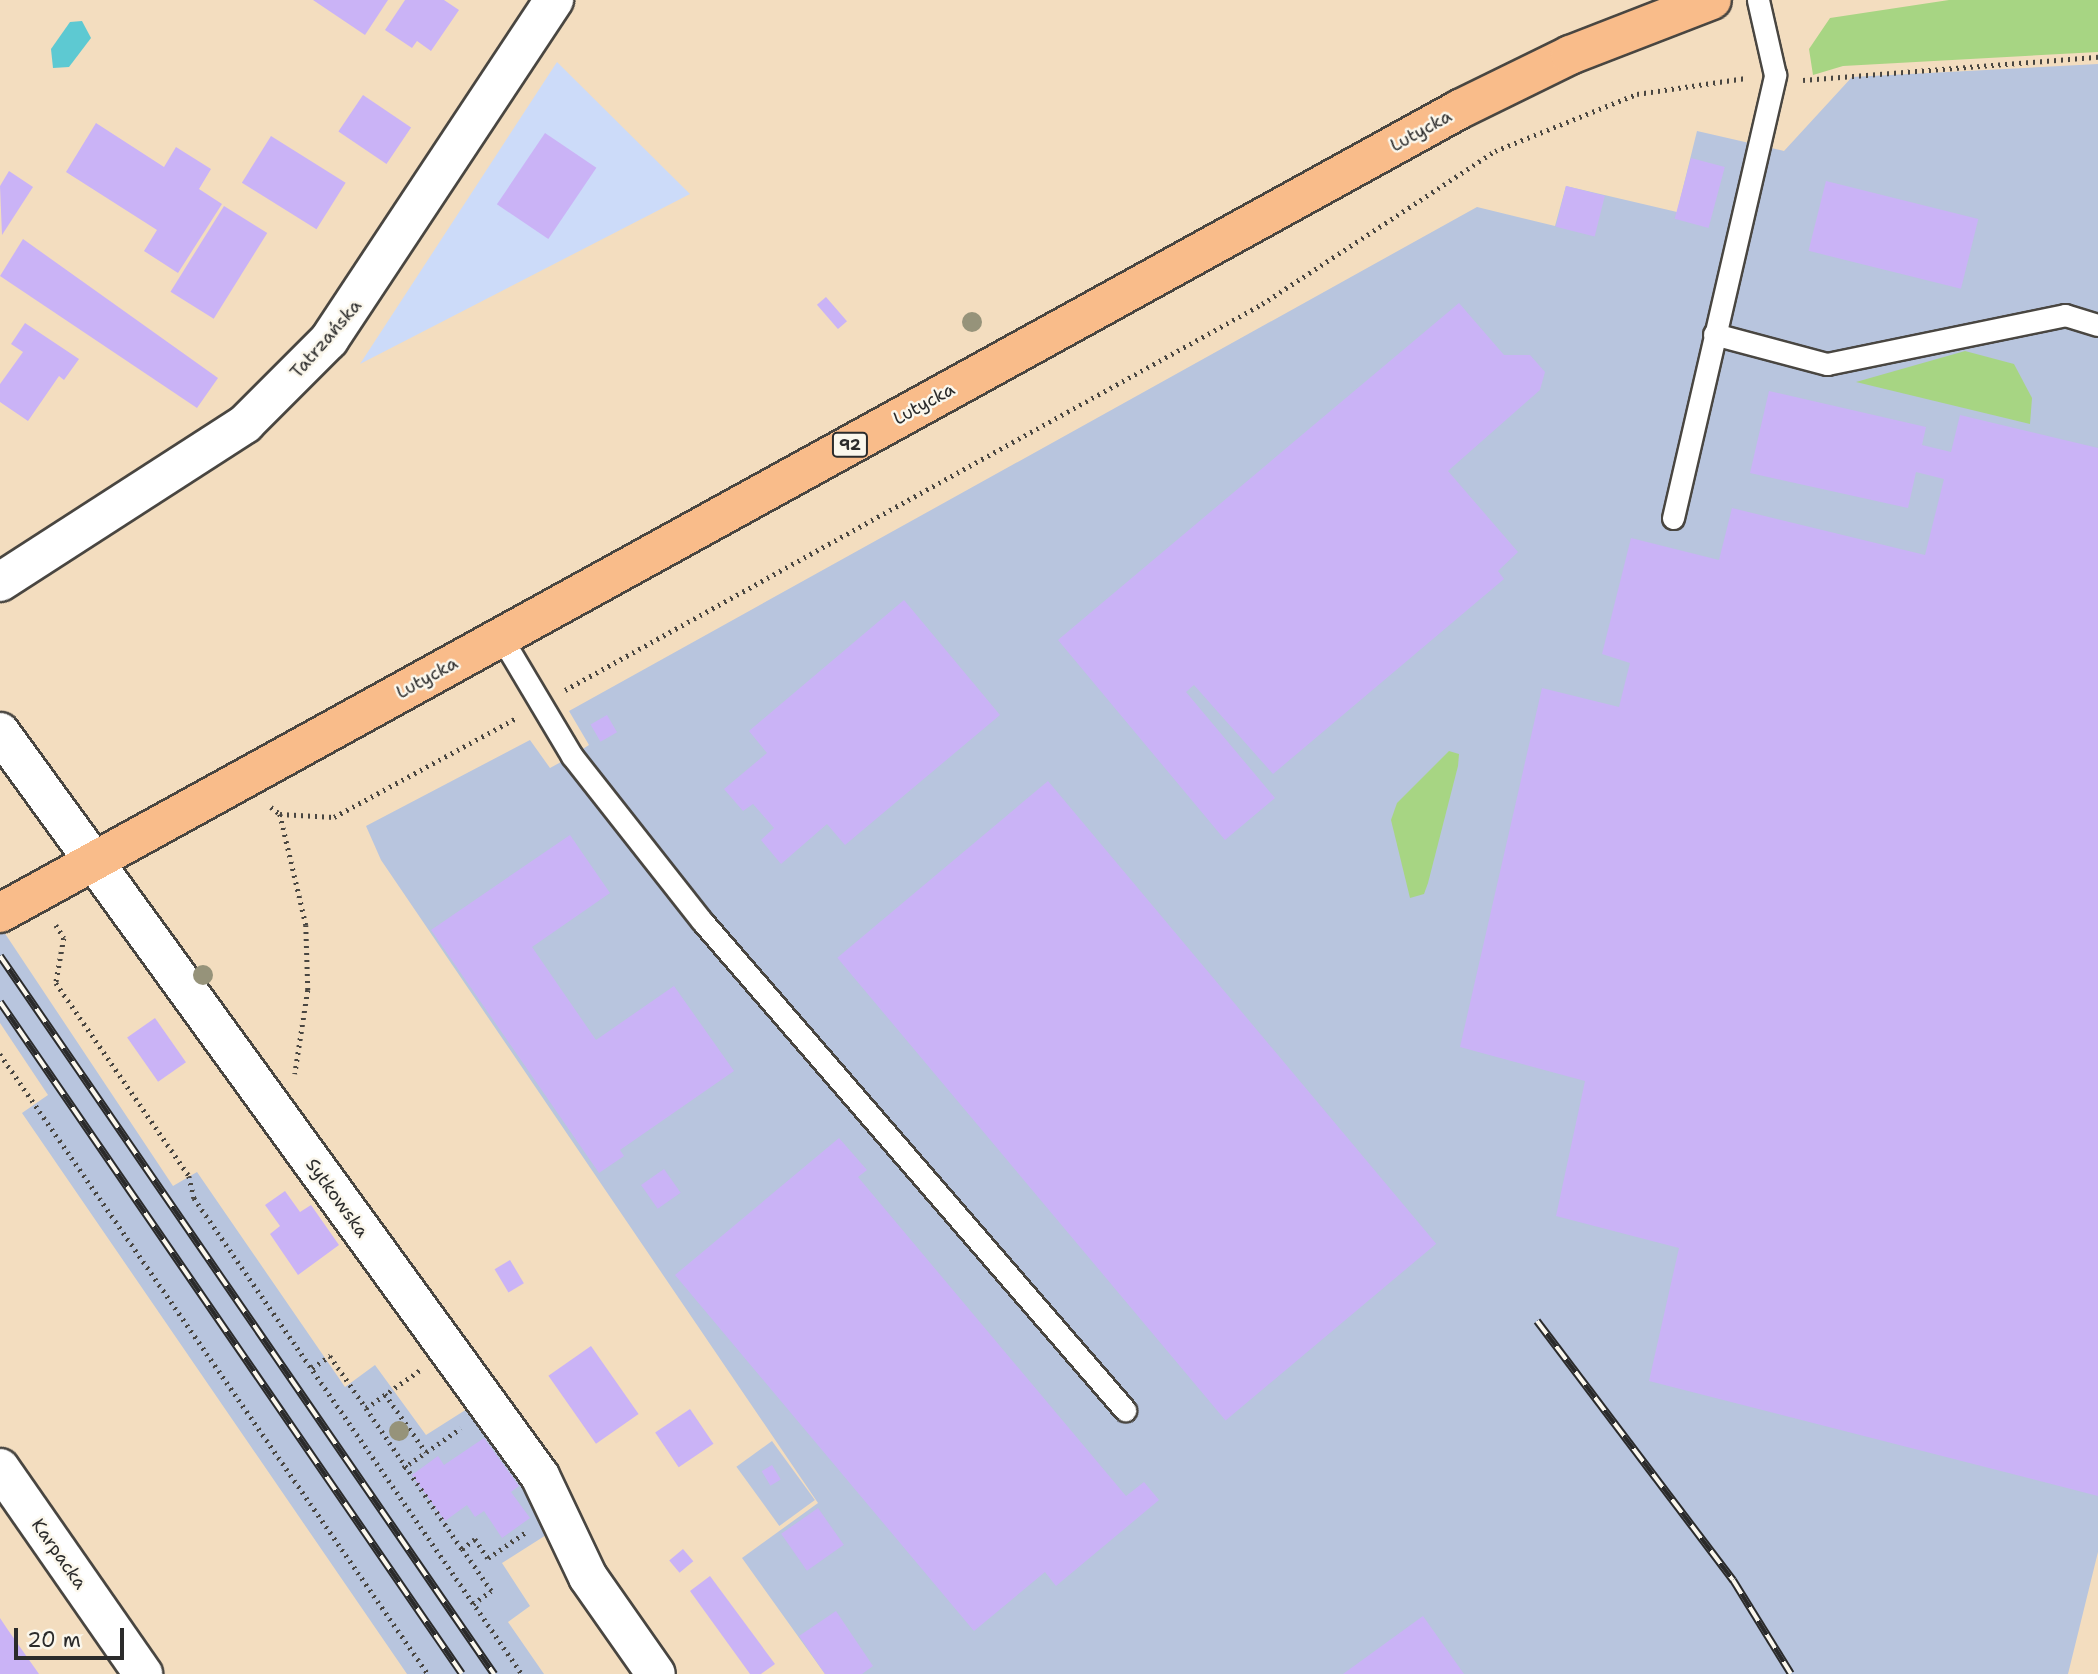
<!DOCTYPE html>
<meta charset="utf-8">
<style>
body{margin:0}
#map{position:relative;width:2098px;height:1674px;overflow:hidden;background:#f3ddbf;font-family:"Shantell Sans",sans-serif}
div>[style]{position:absolute}
.built>*{inset:0;background:#ccdbf9}
.industrial>*{inset:0;background:#b8c5de;transform-origin:0 0}
.green>*{inset:0;background:#a7d583}
.water>*{inset:0;background:#5dc9d2}
.building>*{inset:0;background:#cab3f6;transform-origin:0 0}
.path>*{height:4.5px;margin-top:-2.25px;transform-origin:0;background:repeating-linear-gradient(90deg,#494641 0 2px,transparent 0 7px)}
.roads{filter:drop-shadow(2px 0 #494641) drop-shadow(-2px 0 #494641) drop-shadow(0 2px #494641) drop-shadow(0 -2px #494641)}
.service>*{height:21px;margin:-10.5px;padding:0 10.5px;transform-origin:10.5px;border-radius:10.5px;background:#fff}
.minor>*{height:38px;margin:-19px;padding:0 19px;transform-origin:19px;border-radius:19px;background:#fff}
.primary>*{height:38px;margin:-19px;padding:0 19px;transform-origin:19px;border-radius:19px;background:#f9bc8a}
.rail>*{height:8px;margin-top:-4px;transform-origin:0;background:repeating-linear-gradient(90deg,#fbf7ec 0 16px,#2b2b2b 0 32px);box-sizing:border-box;border-block:2px solid #2b2b2b}
.trees>*{width:20px;height:20px;margin:-10px;border-radius:50%;background:#96937a}
span{translate:-50% -50%;white-space:nowrap;text-align:center;line-height:1.15;-webkit-text-stroke:5px #fbf7ec;paint-order:stroke}
.shield-label span{padding:2px 5px;background:#fbf7ec;border:2px solid;border-radius:5px;-webkit-text-stroke-width:0}
.shield-label{font-size:16px;color:#2b2b2b;font-weight:700}
.street-label{font-size:18px;color:#2b2b2b}
.scale{position:absolute;left:14px;top:1628px;width:110px;height:32px;box-sizing:border-box;border:4px solid #2b2b2b;border-top:0;padding-left:9px;font-size:21px;line-height:24px;white-space:nowrap;color:#2b2b2b;-webkit-text-stroke:5px #fbf7ec;paint-order:stroke}
</style>
<div id="map">
<div class="built">
<div style="clip-path:polygon(557px 62px,690px 194px,360px 364px)"></div>
</div>
<div class="industrial">
<div style="clip-path:polygon(2098px 64px,2098px 1552px,2068px 1674px,825px 1674px,742px 1558px,818px 1503px,381px 860px,366px 826px,530px 740px,550px 768px,572px 756px,589px 745px,569px 711px,1477px 207px,1555px 226px,1566px 186px,1677px 212px,1697px 131px,1784px 151px,1852px 77px)"></div>
<div style="clip-path:polygon(0 926px,173px 1186px,197px 1172px,345px 1387px,375px 1365px,426px 1435px,467px 1409px,554px 1530px,502px 1563px,530px 1606px,508px 1622px,544px 1674px,407px 1674px,22px 1113px,48px 1095px,0 1023px)"></div>
<div style="left:772px;top:1441px;width:73px;height:44px;rotate:54deg"></div>
</div>
<div class="green">
<div style="clip-path:polygon(1949px 0,2098px 0,2098px 52px,1843px 66px,1813px 75px,1809px 49px,1830px 18px)"></div>
<div style="clip-path:polygon(1965px 351px,2014px 364px,2032px 398px,2030px 424px,1856px 382px)"></div>
<div style="clip-path:polygon(1449px 751px,1459px 754px,1458px 766px,1428px 883px,1424px 894px,1410px 898px,1391px 820px,1397px 803px)"></div>
</div>
<div class="water">
<div style="clip-path:polygon(82px 21px,91px 38px,69px 67px,53px 68px,51px 49px,70px 22px)"></div>
</div>
<div class="building">
<div style="clip-path:polygon(313px 0,388px 0,365px 35px)"></div>
<div style="clip-path:polygon(405px 0,444px 0,459px 10px,431px 51px,417px 41px,412px 48px,385px 30px)"></div>
<div style="left:363px;top:95px;width:58px;height:44px;rotate:34deg"></div>
<div style="clip-path:polygon(96px 123px,164px 167px,176px 147px,211px 169px,199px 189px,222px 204px,178px 273px,144px 251px,157px 230px,66px 172px)"></div>
<div style="left:545px;top:133px;width:62px;height:86px;rotate:34deg"></div>
<div style="left:271px;top:136px;width:88px;height:55px;rotate:32deg"></div>
<div style="left:1691px;top:158px;width:35px;height:63px;rotate:15deg"></div>
<div style="clip-path:polygon(9px 171px,33px 187px,2px 235px,0 186px)"></div>
<div style="left:1826px;top:181px;width:157px;height:72px;rotate:14deg"></div>
<div style="left:1566px;top:186px;width:40px;height:42px;rotate:14deg"></div>
<div style="left:224px;top:206px;width:51px;height:101px;rotate:32deg"></div>
<div style="clip-path:polygon(23px 239px,218px 378px,197px 408px,0 276px)"></div>
<div style="left:826px;top:297px;width:32px;height:12px;rotate:49deg"></div>
<div style="clip-path:polygon(1459px 303px,1504px 355px,1530px 355px,1545px 372px,1540px 390px,1448px 471px,1518px 552px,1498px 571px,1504px 579px,1273px 774px,1194px 685px,1186px 692px,1275px 798px,1225px 840px,1058px 640px)"></div>
<div style="clip-path:polygon(25px 323px,79px 359px,64px 380px,59px 376px,28px 421px,0 402px,0 384px,23px 352px,11px 344px)"></div>
<div style="clip-path:polygon(1769px 391px,1926px 427px,1922px 445px,1951px 452px,1960px 415px,2098px 448px,2098px 1496px,1649px 1381px,1679px 1248px,1556px 1216px,1585px 1081px,1460px 1047px,1542px 688px,1619px 707px,1630px 663px,1602px 654px,1631px 538px,1719px 560px,1732px 508px,1925px 555px,1944px 479px,1916px 472px,1908px 508px,1750px 473px)"></div>
<div style="clip-path:polygon(904px 600px,1000px 715px,845px 845px,827px 824px,781px 864px,761px 840px,774px 828px,753px 804px,743px 811px,724px 789px,767px 753px,749px 731px)"></div>
<div style="left:607px;top:715px;width:20px;height:19px;rotate:60deg"></div>
<div style="left:1048px;top:781px;width:604px;height:275px;rotate:50deg"></div>
<div style="clip-path:polygon(570px 835px,610px 893px,532px 947px,596px 1040px,674px 986px,734px 1071px,620px 1150px,624px 1156px,599px 1173px,431px 930px)"></div>
<div style="left:155px;top:1018px;width:54px;height:34px;rotate:55deg"></div>
<div style="clip-path:polygon(839px 1138px,867px 1170px,858px 1177px,1126px 1496px,1144px 1482px,1159px 1500px,1056px 1586px,1045px 1572px,974px 1631px,675px 1275px)"></div>
<div style="left:664px;top:1169px;width:29px;height:28px;rotate:55deg"></div>
<div style="clip-path:polygon(285px 1191px,300px 1212px,311px 1205px,339px 1245px,298px 1275px,270px 1234px,280px 1226px,265px 1205px)"></div>
<div style="left:510px;top:1260px;width:27px;height:18px;rotate:59deg"></div>
<div style="left:591px;top:1346px;width:83px;height:52px;rotate:55deg"></div>
<div style="left:690px;top:1409px;width:42px;height:42px;rotate:56deg"></div>
<div style="clip-path:polygon(484px 1438px,519px 1486px,511px 1492px,530px 1518px,502px 1538px,484px 1511px,475px 1517px,467px 1505px,445px 1521px,412px 1475px,438px 1456px,444px 1465px)"></div>
<div style="left:772px;top:1465px;width:17px;height:12px;rotate:59deg"></div>
<div style="left:818px;top:1508px;width:45px;height:45px;rotate:55deg"></div>
<div style="left:683px;top:1549px;width:16px;height:18px;rotate:50deg"></div>
<div style="clip-path:polygon(710px 1576px,775px 1664px,761px 1674px,750px 1674px,690px 1591px)"></div>
<div style="clip-path:polygon(836px 1611px,873px 1666px,862px 1674px,825px 1674px,799px 1636px)"></div>
<div style="clip-path:polygon(1423px 1616px,1464px 1674px,1343px 1674px)"></div>
<div style="clip-path:polygon(0 1618px,8px 1630px,39px 1674px,0 1674px)"></div>
</div>
<div class="path">
<div style="left:1803px;top:80px;width:296px;rotate:-4.5deg"></div>
<div style="left:565px;top:690px;width:797px;rotate:-28.98deg"></div>
<div style="left:1262px;top:304px;width:279px;rotate:-33.3deg"></div>
<div style="left:1495px;top:151px;width:153px;rotate:-21.9deg"></div>
<div style="left:1637px;top:94px;width:110px;rotate:-8.4deg"></div>
<div style="left:271px;top:807px;width:11px;rotate:38deg"></div>
<div style="left:280px;top:814px;width:54px;rotate:3.2deg"></div>
<div style="left:334px;top:817px;width:209px;rotate:-28.5deg"></div>
<div style="left:280px;top:814px;width:114px;rotate:76.8deg"></div>
<div style="left:306px;top:925px;width:65px;rotate:88.2deg"></div>
<div style="left:308px;top:990px;width:85px;rotate:98.8deg"></div>
<div style="left:56px;top:925px;width:15px;rotate:58deg"></div>
<div style="left:64px;top:938px;width:46px;rotate:100.1deg"></div>
<div style="left:56px;top:983px;width:234px;rotate:55.4deg"></div>
<div style="left:189px;top:1176px;width:23px;rotate:77deg"></div>
<div style="left:194px;top:1198px;width:578px;rotate:55.43deg"></div>
<div style="left:0;top:1054px;width:753px;rotate:55.38deg"></div>
<div style="left:312px;top:1368px;width:22px;rotate:-34deg"></div>
<div style="left:330px;top:1356px;width:63px;rotate:55.3deg"></div>
<div style="left:366px;top:1408px;width:66px;rotate:-35.1deg"></div>
<div style="left:385px;top:1394px;width:71px;rotate:54.7deg"></div>
<div style="left:366px;top:1408px;width:171px;rotate:55.8deg"></div>
<div style="left:403px;top:1468px;width:70px;rotate:-34.6deg"></div>
<div style="left:473px;top:1604px;width:22px;rotate:-36deg"></div>
<div style="left:491px;top:1591px;width:51px;rotate:-124.6deg"></div>
<div style="left:462px;top:1549px;width:16px;rotate:-38deg"></div>
<div style="left:475px;top:1539px;width:23px;rotate:56deg"></div>
<div style="left:488px;top:1558px;width:46px;rotate:-34.4deg"></div>
</div>
<div class="roads">
<div class="service">
<div style="left:1714px;top:334px;width:117px;rotate:14.9deg"></div>
<div style="left:1827px;top:364px;width:243px;rotate:-11.6deg"></div>
<div style="left:2065px;top:315px;width:34px;rotate:17deg"></div>
<div style="left:1673px;top:518px;width:455px;rotate:-77deg"></div>
<div style="left:1775px;top:75px;width:77px;rotate:-102.8deg"></div>
<div style="left:501px;top:637px;width:139px;rotate:59.2deg"></div>
<div style="left:572px;top:756px;width:210px;rotate:51.8deg"></div>
<div style="left:702px;top:921px;width:647px;rotate:49.14deg"></div>
</div>
<div class="minor">
<div style="left:0;top:582px;width:292px;rotate:-32.8deg"></div>
<div style="left:245px;top:424px;width:119px;rotate:-45deg"></div>
<div style="left:329px;top:340px;width:408px;rotate:-56.5deg"></div>
<div style="left:0;top:732px;width:919px;rotate:54.03deg"></div>
<div style="left:540px;top:1476px;width:112px;rotate:64.6deg"></div>
<div style="left:588px;top:1577px;width:118px;rotate:55deg"></div>
<div style="left:0;top:1468px;width:251px;rotate:55.2deg"></div>
</div>
<div class="primary">
<div style="left:0;top:913px;width:1667px;rotate:-28.84deg"></div>
<div style="left:1460px;top:109px;width:123px;rotate:-26.1deg"></div>
<div style="left:1570px;top:55px;width:152px;rotate:-21.2deg"></div>
</div>
</div>
<div class="rail">
<div style="left:0;top:956px;width:872px;rotate:55.47deg"></div>
<div style="left:0;top:1002px;width:815px;rotate:55.49deg"></div>
<div style="left:1537px;top:1321px;width:325px;rotate:52.9deg"></div>
<div style="left:1733px;top:1580px;width:110px;rotate:58.3deg"></div>
</div>
<div class="trees">
<div style="left:972px;top:322px"></div>
<div style="left:203px;top:975px"></div>
<div style="left:399px;top:1431px"></div>
</div>
<div class="shield-label">
<span style="left:850px;top:445px">92</span>
</div>
<div class="street-label">
<span style="left:1421px;top:131px;rotate:-29deg">Lutycka</span>
<span style="left:326px;top:339px;rotate:-49deg">Tatrzańska</span>
<span style="left:924px;top:404px;rotate:-29deg">Lutycka</span>
<span style="left:427px;top:678px;rotate:-29deg">Lutycka</span>
<span style="left:337px;top:1198px;rotate:54deg">Sytkowska</span>
<span style="left:59px;top:1554px;rotate:55deg">Karpacka</span>
</div>
<div class="scale">20 m</div>
</div>
